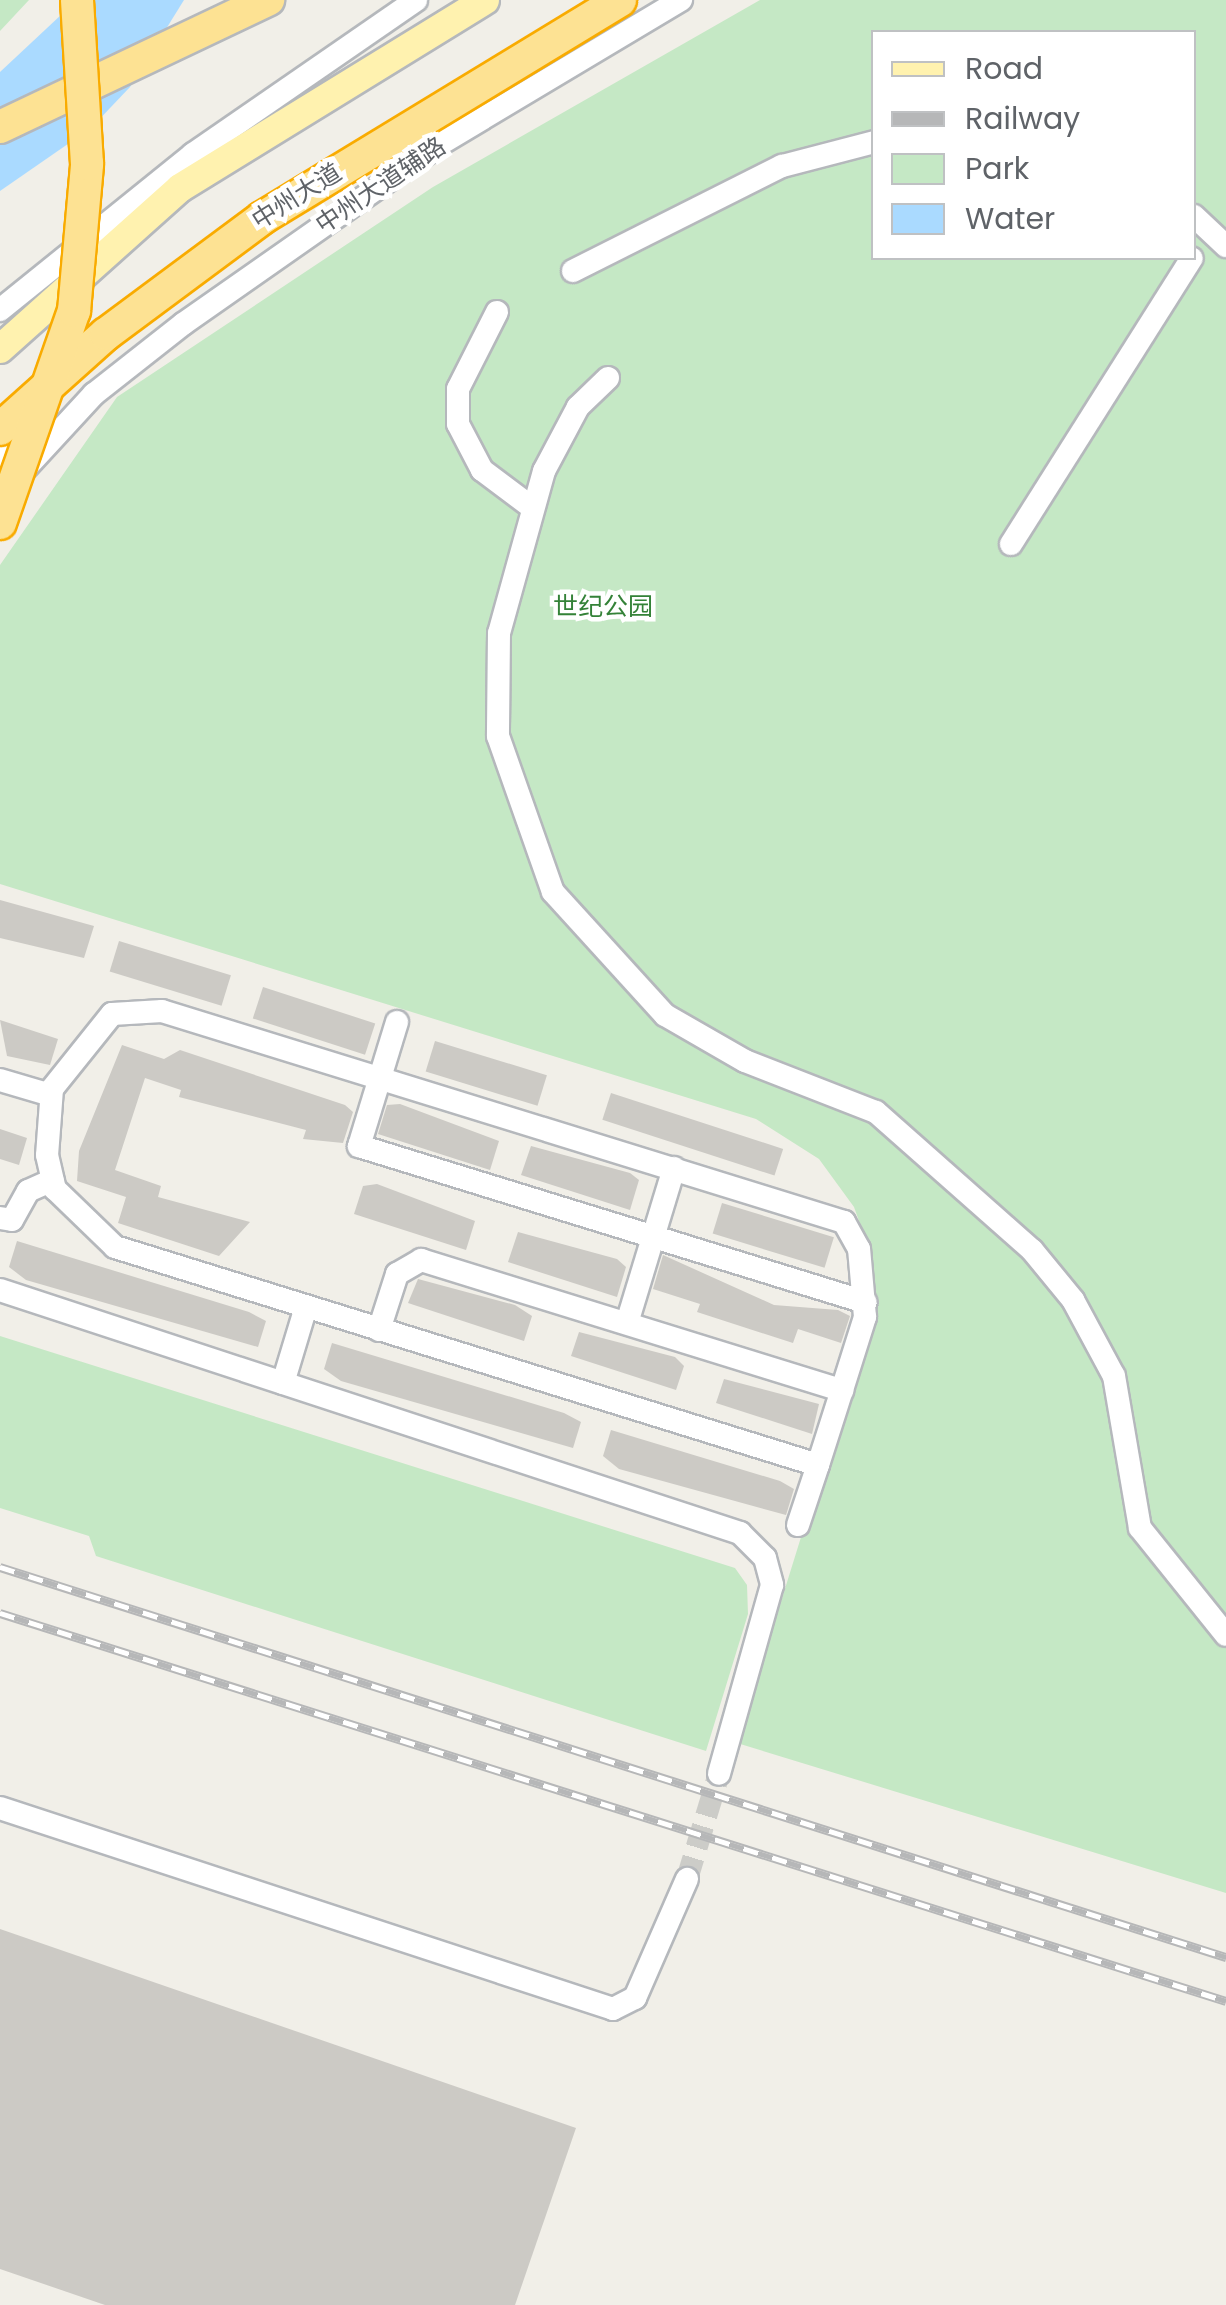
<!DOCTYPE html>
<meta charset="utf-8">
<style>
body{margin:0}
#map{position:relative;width:1226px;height:2305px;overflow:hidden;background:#f1efe8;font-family:Poppins,"Noto Sans SC",sans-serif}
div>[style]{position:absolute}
.green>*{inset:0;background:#c5e8c5}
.water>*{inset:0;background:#aadaff}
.building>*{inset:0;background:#cccac5;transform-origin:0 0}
.minor-tunnel>*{height:22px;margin-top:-11px;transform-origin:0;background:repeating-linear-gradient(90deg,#ccccc8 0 22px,transparent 0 33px)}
.roads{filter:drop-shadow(2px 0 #b5b8bc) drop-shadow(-2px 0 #b5b8bc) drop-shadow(0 2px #b5b8bc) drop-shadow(0 -2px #b5b8bc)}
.minor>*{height:22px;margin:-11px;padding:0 11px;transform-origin:11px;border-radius:11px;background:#fff}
.major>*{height:28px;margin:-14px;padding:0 14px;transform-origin:14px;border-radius:14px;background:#fff2af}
.highway>*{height:32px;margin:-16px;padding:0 16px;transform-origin:16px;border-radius:16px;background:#fde293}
.rail>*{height:9px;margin-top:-4.5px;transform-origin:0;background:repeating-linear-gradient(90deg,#fff 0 15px,#b6b7b8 0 30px);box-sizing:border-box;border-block:2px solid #b6b7b8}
.bridges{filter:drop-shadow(2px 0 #f9ab00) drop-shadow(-2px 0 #f9ab00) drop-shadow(0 2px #f9ab00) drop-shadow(0 -2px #f9ab00)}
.highway-bridge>*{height:32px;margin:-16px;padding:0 16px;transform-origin:16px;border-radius:16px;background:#fde293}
span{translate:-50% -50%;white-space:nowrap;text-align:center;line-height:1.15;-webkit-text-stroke:9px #fff;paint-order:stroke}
.street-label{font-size:25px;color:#5f6368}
.park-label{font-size:25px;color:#348238}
.legend{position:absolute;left:871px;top:30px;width:325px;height:230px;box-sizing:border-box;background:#fff;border:2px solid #bfc1c3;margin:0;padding:12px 18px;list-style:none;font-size:30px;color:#5f6368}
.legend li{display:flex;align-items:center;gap:20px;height:50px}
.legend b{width:50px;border:2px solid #bfc1c3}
</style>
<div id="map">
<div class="green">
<div style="clip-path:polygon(0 0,29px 0,0 31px)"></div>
<div style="clip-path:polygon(evenodd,760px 0,1226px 0,1226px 1893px,737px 1743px,867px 1325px,868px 1246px,854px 1207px,819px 1159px,756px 1119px,0 884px,0 565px,117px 397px,433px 187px,760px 0,874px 32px,1194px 32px,1194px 258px,874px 258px,874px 32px)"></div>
<div style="clip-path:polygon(0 1336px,735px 1568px,747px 1585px,748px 1614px,706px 1751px,96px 1556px,89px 1536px,0 1508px)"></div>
</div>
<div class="water">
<div style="clip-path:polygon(77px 0,184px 0,130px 87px,91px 128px,0 191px,0 72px)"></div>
</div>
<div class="building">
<div style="clip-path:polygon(0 900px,94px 926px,84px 958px,0 938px)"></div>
<div style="left:119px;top:941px;width:117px;height:32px;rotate:17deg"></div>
<div style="left:263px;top:987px;width:118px;height:33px;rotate:18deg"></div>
<div style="clip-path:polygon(0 1020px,58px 1039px,50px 1065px,7px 1056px)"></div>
<div style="left:435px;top:1041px;width:117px;height:32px;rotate:17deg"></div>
<div style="clip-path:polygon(122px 1045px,164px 1059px,180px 1050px,345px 1105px,353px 1112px,343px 1143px,303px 1139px,306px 1130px,179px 1097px,181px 1090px,145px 1078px,115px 1170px,161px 1186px,158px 1197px,250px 1222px,219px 1256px,118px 1223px,126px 1197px,77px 1181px,79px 1151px)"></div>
<div style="left:611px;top:1093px;width:181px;height:28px;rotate:18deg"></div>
<div style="clip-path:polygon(400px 1104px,499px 1141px,490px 1170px,378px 1134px,387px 1105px)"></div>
<div style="clip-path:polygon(0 1129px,27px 1138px,19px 1165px,0 1159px)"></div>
<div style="clip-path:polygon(531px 1146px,630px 1173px,639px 1180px,630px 1210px,521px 1175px)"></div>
<div style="clip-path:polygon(377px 1184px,475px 1221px,466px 1250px,354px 1214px,363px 1186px)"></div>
<div style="left:722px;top:1203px;width:117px;height:32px;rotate:17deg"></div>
<div style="clip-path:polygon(518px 1232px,617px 1259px,626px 1267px,617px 1297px,508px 1262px)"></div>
<div style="clip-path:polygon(17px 1241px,249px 1312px,266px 1321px,258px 1347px,26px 1280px,9px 1267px)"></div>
<div style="clip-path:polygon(663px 1255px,774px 1305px,838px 1310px,850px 1316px,841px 1343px,798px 1329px,793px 1343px,697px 1312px,700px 1304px,653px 1289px)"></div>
<div style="clip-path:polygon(418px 1279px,515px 1305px,532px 1316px,524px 1341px,408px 1303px)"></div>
<div style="clip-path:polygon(579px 1332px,675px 1357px,684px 1366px,676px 1390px,571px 1356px)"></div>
<div style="clip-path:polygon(332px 1343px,564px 1413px,581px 1422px,573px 1448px,341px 1381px,324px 1369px)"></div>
<div style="clip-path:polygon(724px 1379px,819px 1404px,812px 1434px,716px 1403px)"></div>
<div style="clip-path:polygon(611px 1430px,780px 1481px,794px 1489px,786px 1515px,619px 1469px,603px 1456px)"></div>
<div style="clip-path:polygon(0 1929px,576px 2128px,515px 2305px,105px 2305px,0 2269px)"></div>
</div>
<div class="minor-tunnel">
<div style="left:687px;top:1879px;width:110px;rotate:-73.1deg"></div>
</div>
<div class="roads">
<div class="minor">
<div style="left:1194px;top:216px;width:44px;rotate:43.2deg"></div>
<div style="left:573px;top:271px;width:234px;rotate:-26.7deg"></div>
<div style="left:782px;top:166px;width:95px;rotate:-14.6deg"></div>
<div style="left:0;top:310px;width:248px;rotate:-38.9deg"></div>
<div style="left:193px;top:154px;width:271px;rotate:-34.6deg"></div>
<div style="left:497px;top:312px;width:86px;rotate:116.9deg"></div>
<div style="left:458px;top:389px;width:35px;rotate:90deg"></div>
<div style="left:458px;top:424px;width:52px;rotate:62.4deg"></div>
<div style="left:482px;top:470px;width:60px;rotate:36.9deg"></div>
<div style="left:608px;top:378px;width:42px;rotate:136deg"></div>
<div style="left:578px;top:407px;width:72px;rotate:118deg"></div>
<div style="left:544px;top:471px;width:168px;rotate:105.5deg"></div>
<div style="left:499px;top:633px;width:103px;rotate:90.6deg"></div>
<div style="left:498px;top:736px;width:165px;rotate:70.6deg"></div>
<div style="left:553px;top:892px;width:166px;rotate:47.7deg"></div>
<div style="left:665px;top:1015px;width:92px;rotate:29.9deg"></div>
<div style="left:745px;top:1061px;width:141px;rotate:21.3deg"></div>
<div style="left:876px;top:1112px;width:208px;rotate:41.5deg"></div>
<div style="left:1032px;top:1250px;width:65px;rotate:50.6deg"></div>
<div style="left:1073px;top:1300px;width:86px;rotate:61.7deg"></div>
<div style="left:1114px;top:1376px;width:154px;rotate:80.3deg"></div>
<div style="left:1140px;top:1528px;width:137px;rotate:51.2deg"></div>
<div style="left:0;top:458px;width:41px;rotate:-48.9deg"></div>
<div style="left:23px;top:471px;width:105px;rotate:-47.3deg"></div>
<div style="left:94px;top:394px;width:113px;rotate:-38.2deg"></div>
<div style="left:183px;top:324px;width:314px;rotate:-35deg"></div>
<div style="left:440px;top:144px;width:281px;rotate:-30.9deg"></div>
<div style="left:1011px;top:544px;width:338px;rotate:-57.7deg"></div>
<div style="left:397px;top:1022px;width:130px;rotate:107deg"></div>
<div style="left:359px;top:1146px;width:530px;rotate:17.13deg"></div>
<div style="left:0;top:1080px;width:53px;rotate:16.4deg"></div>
<div style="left:0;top:1218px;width:12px;rotate:9deg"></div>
<div style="left:12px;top:1220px;width:33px;rotate:-61deg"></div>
<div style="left:28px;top:1191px;width:27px;rotate:-24deg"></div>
<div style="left:0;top:1290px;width:779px;rotate:18.18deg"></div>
<div style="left:740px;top:1533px;width:35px;rotate:45deg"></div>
<div style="left:765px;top:1558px;width:28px;rotate:75deg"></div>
<div style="left:772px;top:1585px;width:196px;rotate:105.7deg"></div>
<div style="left:627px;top:1323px;width:162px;rotate:-73.1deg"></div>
<div style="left:379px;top:1330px;width:59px;rotate:-72.2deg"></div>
<div style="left:397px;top:1274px;width:28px;rotate:-30deg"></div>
<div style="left:421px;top:1260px;width:441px;rotate:17.2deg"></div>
<div style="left:283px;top:1383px;width:79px;rotate:-73.2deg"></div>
<div style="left:798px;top:1525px;width:63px;rotate:-71.6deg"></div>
<div style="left:818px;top:1465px;width:79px;rotate:-72.3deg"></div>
<div style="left:842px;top:1390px;width:77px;rotate:-72.5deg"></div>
<div style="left:865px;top:1317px;width:68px;rotate:-95deg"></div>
<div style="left:859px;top:1249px;width:31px;rotate:-119deg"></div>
<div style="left:844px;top:1222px;width:714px;rotate:-162.81deg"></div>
<div style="left:162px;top:1011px;width:50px;rotate:176.6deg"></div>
<div style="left:112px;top:1014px;width:96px;rotate:128.7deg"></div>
<div style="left:52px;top:1089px;width:66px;rotate:94.3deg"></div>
<div style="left:47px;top:1155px;width:35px;rotate:77deg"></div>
<div style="left:55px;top:1189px;width:83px;rotate:44deg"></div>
<div style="left:115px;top:1247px;width:736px;rotate:17.23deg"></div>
<div style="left:0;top:1808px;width:645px;rotate:18.15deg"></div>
<div style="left:613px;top:2009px;width:25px;rotate:-27deg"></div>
<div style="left:635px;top:1998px;width:130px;rotate:-66.4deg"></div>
</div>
<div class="major">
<div style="left:0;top:349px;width:241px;rotate:-41.8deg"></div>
<div style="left:180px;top:188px;width:358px;rotate:-31.6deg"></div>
</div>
<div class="highway">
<div style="left:0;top:127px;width:297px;rotate:-25.4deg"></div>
</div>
</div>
<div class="rail">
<div style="left:0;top:1567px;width:1287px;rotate:17.65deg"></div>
<div style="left:0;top:1613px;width:1286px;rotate:17.56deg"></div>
</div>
<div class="bridges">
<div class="highway-bridge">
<div style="left:0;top:429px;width:142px;rotate:-41.9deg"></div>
<div style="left:106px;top:334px;width:194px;rotate:-36.6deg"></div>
<div style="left:262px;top:218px;width:419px;rotate:-31.3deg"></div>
<div style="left:0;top:523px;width:225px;rotate:-70.8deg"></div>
<div style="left:74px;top:311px;width:148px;rotate:-84.9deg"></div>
<div style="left:87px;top:164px;width:164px;rotate:-93.5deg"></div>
</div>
</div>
<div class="street-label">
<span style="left:381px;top:186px;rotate:-34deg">中州大道辅路</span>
<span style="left:297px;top:197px;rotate:-32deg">中州大道</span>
</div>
<div class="park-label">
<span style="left:603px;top:607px">世纪公园</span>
</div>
<ul class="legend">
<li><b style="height:12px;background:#fff2af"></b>Road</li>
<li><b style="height:12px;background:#b6b7b8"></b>Railway</li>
<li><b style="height:28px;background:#c5e8c5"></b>Park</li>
<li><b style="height:28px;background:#aadaff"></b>Water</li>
</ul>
</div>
